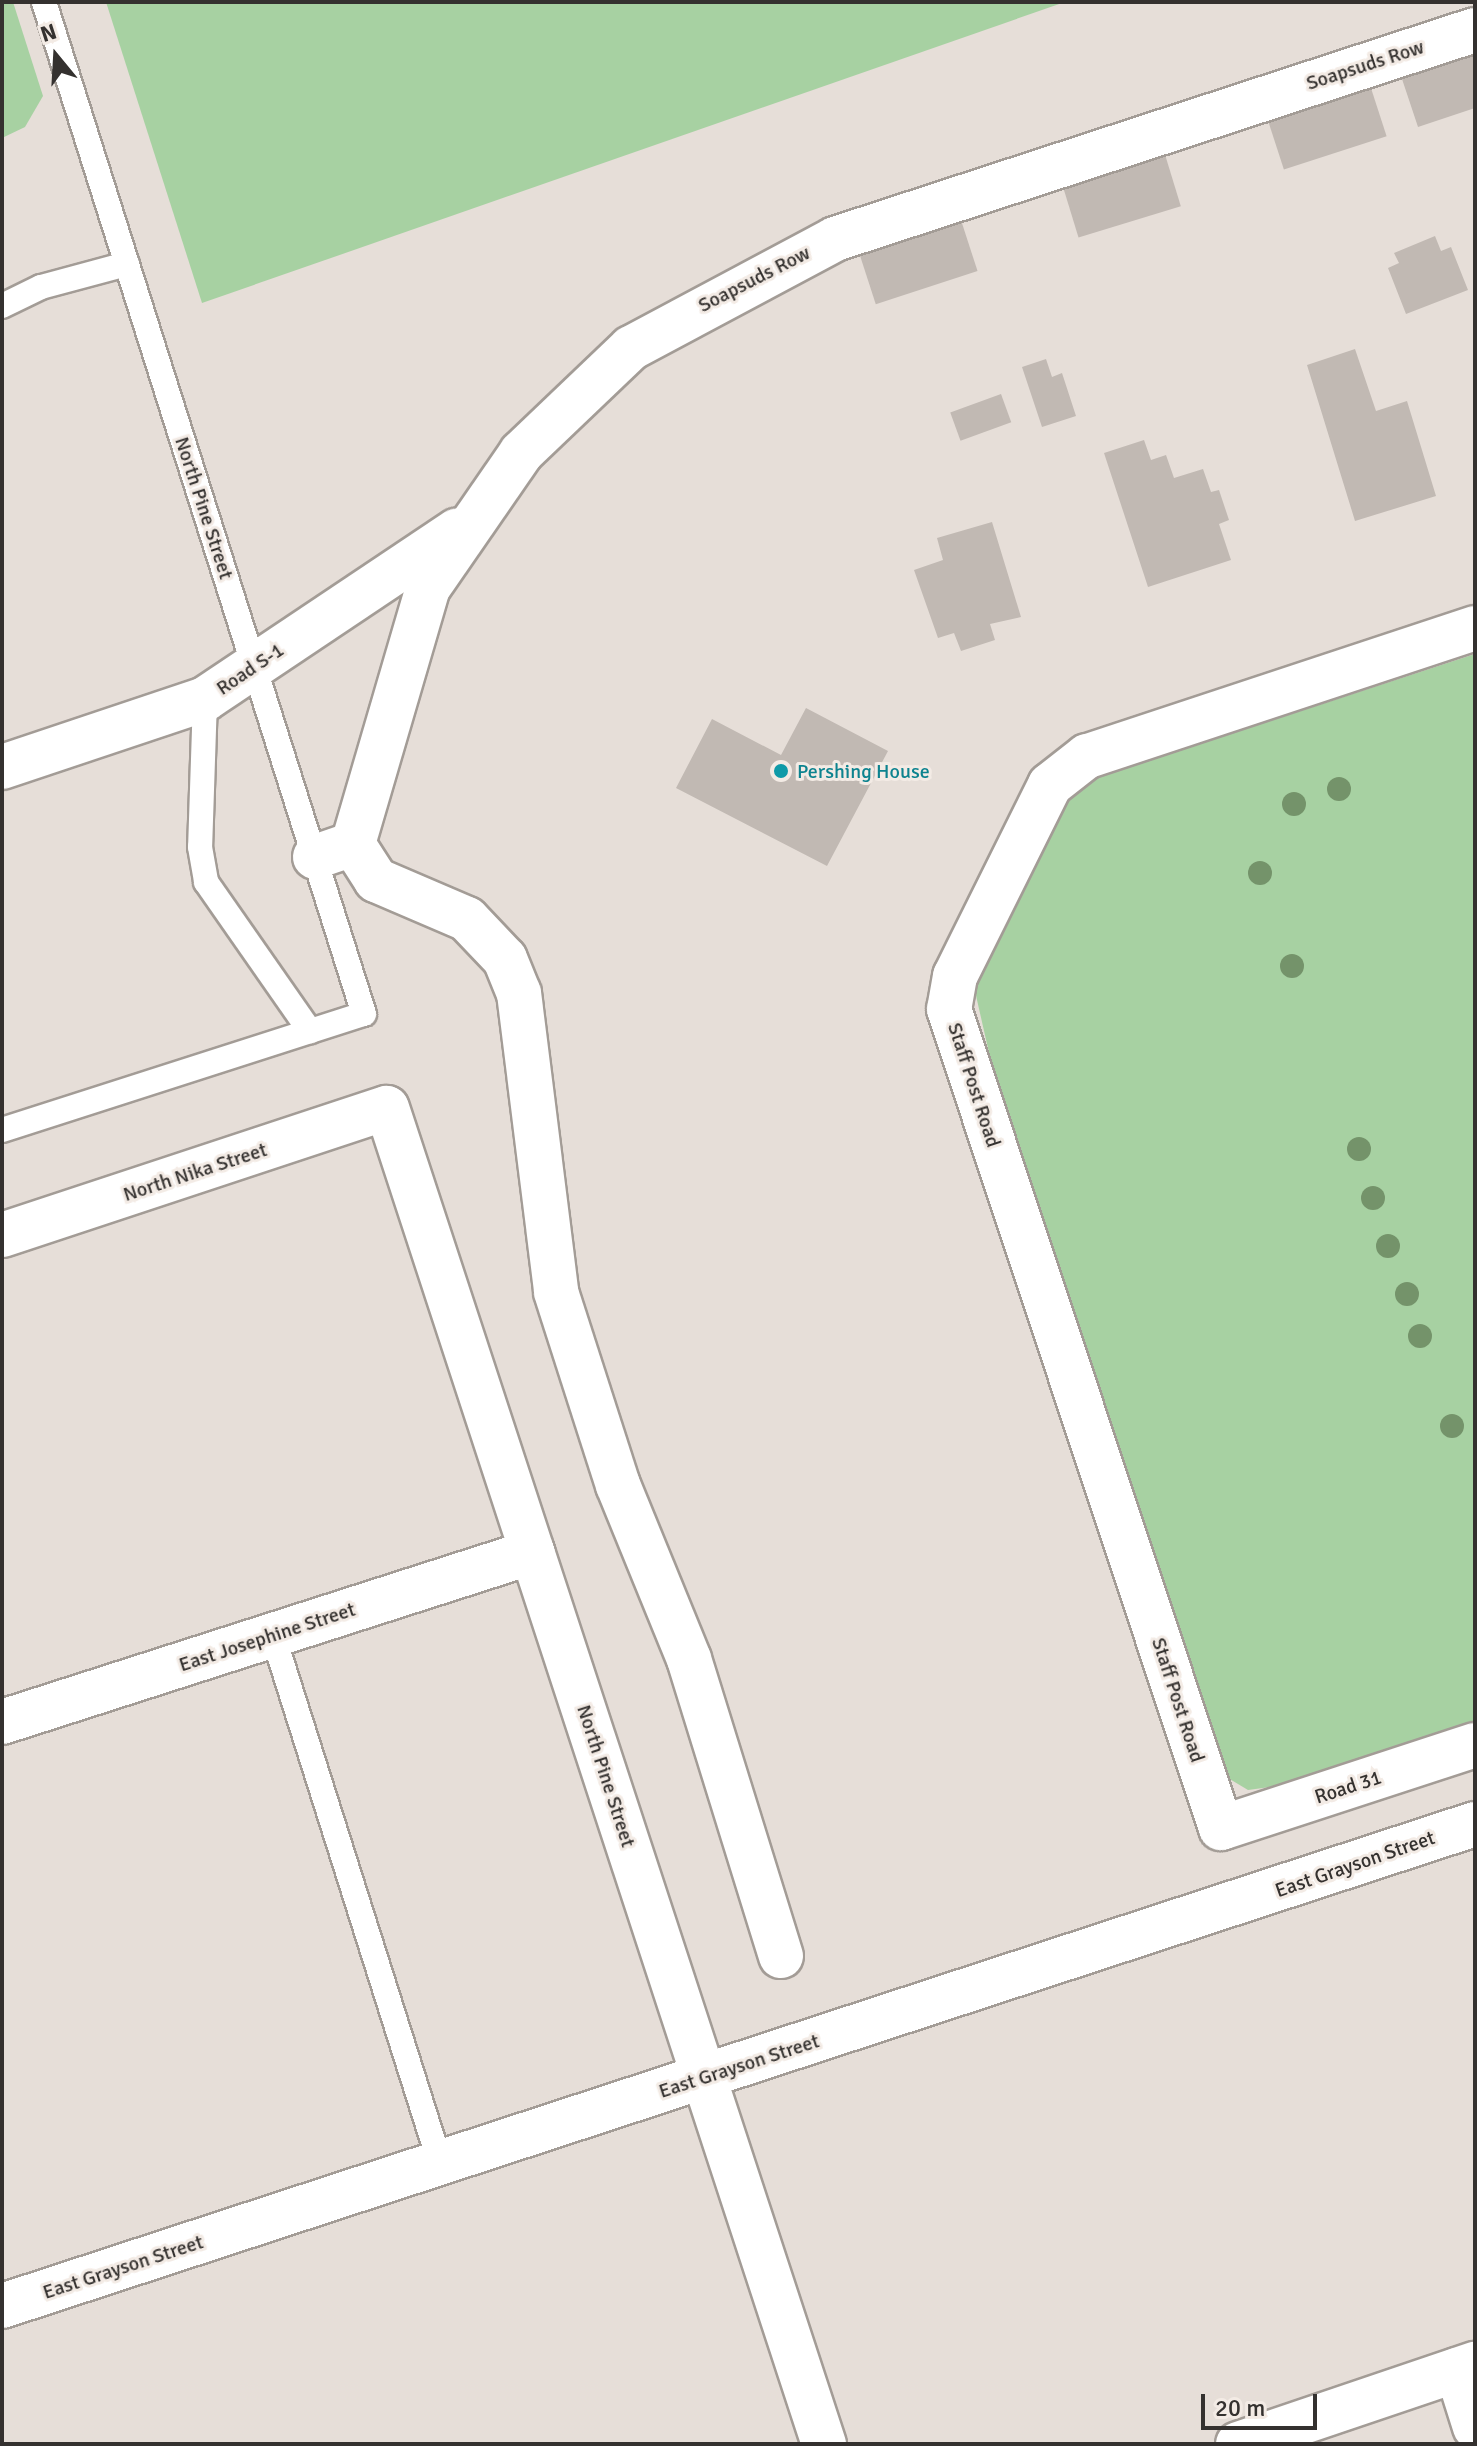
<!DOCTYPE html>
<style>
body{margin:0}
#map{position:relative;width:1477px;height:2446px;overflow:hidden;background:#e6ded8;font-family:Signika,sans-serif}
div>[style]{position:absolute}
.green>*{inset:0;background:#a7d1a2}
.building>*{inset:0;background:#c1b9b3;transform-origin:0 0}
.roads{filter:drop-shadow(2px 0 #a39c96) drop-shadow(-2px 0 #a39c96) drop-shadow(0 2px #a39c96) drop-shadow(0 -2px #a39c96)}
.service>*{height:24px;margin:-12px;padding:0 12px;transform-origin:12px;border-radius:12px;background:#fff}
.minor>*{height:44px;margin:-22px;padding:0 22px;transform-origin:22px;border-radius:22px;background:#fff}
.tertiary>*{height:44px;margin:-22px;padding:0 22px;transform-origin:22px;border-radius:22px;background:#fff}
.trees>*{width:24px;height:24px;margin:-12px;border-radius:50%;background:#74936a}
.dots>*{width:22px;height:22px;translate:-50% -50%;box-sizing:border-box;border:4px solid #f3ebe5;border-radius:50%}
span{translate:-50% -50%;white-space:nowrap;text-align:center;line-height:1.15;-webkit-text-stroke:6px #f3ebe5;paint-order:stroke}
.street-label{font-size:20px;color:#34312f}
.culture-label{font-size:20px;color:#0d838f}
.left{translate:0 -50%;text-align:left}
.frame{position:absolute;inset:0;border:4px solid #34312f;pointer-events:none}
.north{position:absolute;left:16px;top:16px;width:80px;height:80px;-webkit-text-stroke:6px #f3ebe5;paint-order:stroke;rotate:342deg;font-size:22px;font-weight:700;line-height:32px;text-align:center;color:#34312f}
.north::after{content:'';display:block;margin:auto;width:28px;height:36px;background:#34312f;clip-path:polygon(50% 0,100% 100%,50% 72%,0 100%)}
.scale{position:absolute;left:1201px;top:2394px;width:116px;height:36px;box-sizing:border-box;border:4px solid #34312f;border-top:0;padding-left:10px;font-size:24px;line-height:28px;white-space:nowrap;color:#34312f;-webkit-text-stroke:6px #f3ebe5;paint-order:stroke}
</style>
<div id="map">
<div class="green">
<div style="clip-path:polygon(2px 2px,13px 2px,43px 96px,25px 127px,2px 138px)"></div>
<div style="clip-path:polygon(106px 2px,1065px 2px,202px 303px)"></div>
<div style="clip-path:polygon(1475px 654px,1475px 1723px,1293px 1784px,1248px 1790px,1228px 1778px,1219px 1759px,1005px 1123px,972px 978px,1074px 785px)"></div>
</div>
<div class="building">
<div style="clip-path:polygon(1475px 45px,1475px 108px,1418px 127px,1399px 70px)"></div>
<div style="left:1369px;top:82px;width:57px;height:108px;rotate:72deg"></div>
<div style="left:1163px;top:148px;width:61px;height:107px;rotate:73deg"></div>
<div style="left:959px;top:214px;width:60px;height:107px;rotate:72deg"></div>
<div style="clip-path:polygon(1435px 236px,1441px 251px,1451px 247px,1468px 290px,1406px 314px,1388px 268px,1399px 263px,1394px 253px)"></div>
<div style="clip-path:polygon(1355px 349px,1376px 411px,1407px 401px,1436px 496px,1355px 521px,1307px 365px)"></div>
<div style="clip-path:polygon(1046px 359px,1052px 377px,1062px 373px,1076px 416px,1042px 427px,1022px 367px)"></div>
<div style="left:1001px;top:394px;width:30px;height:54px;rotate:70deg"></div>
<div style="clip-path:polygon(1144px 440px,1151px 460px,1166px 455px,1174px 478px,1203px 469px,1211px 492px,1219px 490px,1229px 520px,1219px 524px,1231px 560px,1148px 587px,1104px 453px)"></div>
<div style="clip-path:polygon(992px 522px,1021px 617px,990px 624px,995px 640px,961px 651px,954px 633px,938px 638px,914px 570px,943px 560px,937px 538px)"></div>
<div style="clip-path:polygon(806px 708px,888px 751px,827px 866px,676px 788px,712px 719px,781px 755px)"></div>
</div>
<div class="roads">
<div class="service">
<div style="left:2px;top:306px;width:43px;rotate:-26deg"></div>
<div style="left:41px;top:287px;width:89px;rotate:-15deg"></div>
<div style="left:205px;top:699px;width:148px;rotate:91.9deg"></div>
<div style="left:200px;top:847px;width:36px;rotate:80deg"></div>
<div style="left:206px;top:882px;width:182px;rotate:55.1deg"></div>
<div style="left:2px;top:1130px;width:380px;rotate:-17.8deg"></div>
<div style="left:364px;top:1014px;width:1061px;rotate:-107.55deg"></div>
<div style="left:273px;top:1635px;width:554px;rotate:72.45deg"></div>
</div>
<div class="minor">
<div style="left:1475px;top:628px;width:409px;rotate:161.7deg"></div>
<div style="left:1087px;top:756px;width:47px;rotate:141.9deg"></div>
<div style="left:1050px;top:785px;width:213px;rotate:116.4deg"></div>
<div style="left:955px;top:976px;width:34px;rotate:100deg"></div>
<div style="left:949px;top:1009px;width:863px;rotate:71.63deg"></div>
<div style="left:1221px;top:1828px;width:267px;rotate:-18.1deg"></div>
<div style="left:2px;top:767px;width:214px;rotate:-18.5deg"></div>
<div style="left:205px;top:699px;width:303px;rotate:-33.8deg"></div>
<div style="left:353px;top:844px;width:43px;rotate:57.4deg"></div>
<div style="left:376px;top:880px;width:99px;rotate:23.2deg"></div>
<div style="left:467px;top:919px;width:55px;rotate:46.5deg"></div>
<div style="left:505px;top:959px;width:37px;rotate:68deg"></div>
<div style="left:519px;top:993px;width:301px;rotate:82.9deg"></div>
<div style="left:556px;top:1292px;width:203px;rotate:72.2deg"></div>
<div style="left:618px;top:1485px;width:188px;rotate:67.8deg"></div>
<div style="left:689px;top:1659px;width:311px;rotate:72.8deg"></div>
<div style="left:315px;top:857px;width:40px;rotate:-18.9deg"></div>
<div style="left:353px;top:844px;width:267px;rotate:-73.7deg"></div>
<div style="left:428px;top:588px;width:164px;rotate:-55.4deg"></div>
<div style="left:521px;top:453px;width:152px;rotate:-43.7deg"></div>
<div style="left:631px;top:348px;width:231px;rotate:-28.1deg"></div>
<div style="left:835px;top:239px;width:673px;rotate:-18.09deg"></div>
<div style="left:2px;top:1235px;width:405px;rotate:-18.3deg"></div>
<div style="left:387px;top:1108px;width:1406px;rotate:71.89deg"></div>
<div style="left:2px;top:1722px;width:557px;rotate:-17.78deg"></div>
<div style="left:1457px;top:2370px;width:60px;rotate:72.5deg"></div>
<div style="left:1238px;top:2444px;width:250px;rotate:-18.7deg"></div>
</div>
<div class="tertiary">
<div style="left:2px;top:2306px;width:1550px;rotate:-18.12deg"></div>
</div>
</div>
<div class="trees">
<div style="left:1339px;top:789px"></div>
<div style="left:1294px;top:804px"></div>
<div style="left:1260px;top:873px"></div>
<div style="left:1292px;top:966px"></div>
<div style="left:1359px;top:1149px"></div>
<div style="left:1373px;top:1198px"></div>
<div style="left:1388px;top:1246px"></div>
<div style="left:1407px;top:1294px"></div>
<div style="left:1420px;top:1336px"></div>
<div style="left:1452px;top:1426px"></div>
</div>
<div class="dots">
<div style="left:781px;top:771px;background:#0f9aa8"></div>
</div>
<div class="street-label">
<span style="left:1365px;top:65px;rotate:-18deg">Soapsuds Row</span>
<span style="left:754px;top:279px;rotate:-27deg">Soapsuds Row</span>
<span style="left:204px;top:508px;rotate:72deg">North Pine Street</span>
<span style="left:250px;top:669px;rotate:-34deg">Road S-1</span>
<span style="left:974px;top:1085px;rotate:72deg">Staff Post Road</span>
<span style="left:195px;top:1172px;rotate:-18deg">North Nika Street</span>
<span style="left:267px;top:1637px;rotate:-18deg">East Josephine Street</span>
<span style="left:1178px;top:1700px;rotate:72deg">Staff Post Road</span>
<span style="left:606px;top:1776px;rotate:72deg">North Pine Street</span>
<span style="left:1348px;top:1787px;rotate:-18deg">Road 31</span>
<span style="left:1355px;top:1864px;rotate:-19deg">East Grayson Street</span>
<span style="left:739px;top:2066px;rotate:-18deg">East Grayson Street</span>
<span style="left:123px;top:2267px;rotate:-18deg">East Grayson Street</span>
</div>
<div class="culture-label">
<span class="left" style="left:797px;top:771px">Pershing House</span>
</div>
<div class="frame"></div>
<div class="north">N</div>
<div class="scale">20 m</div>
</div>
